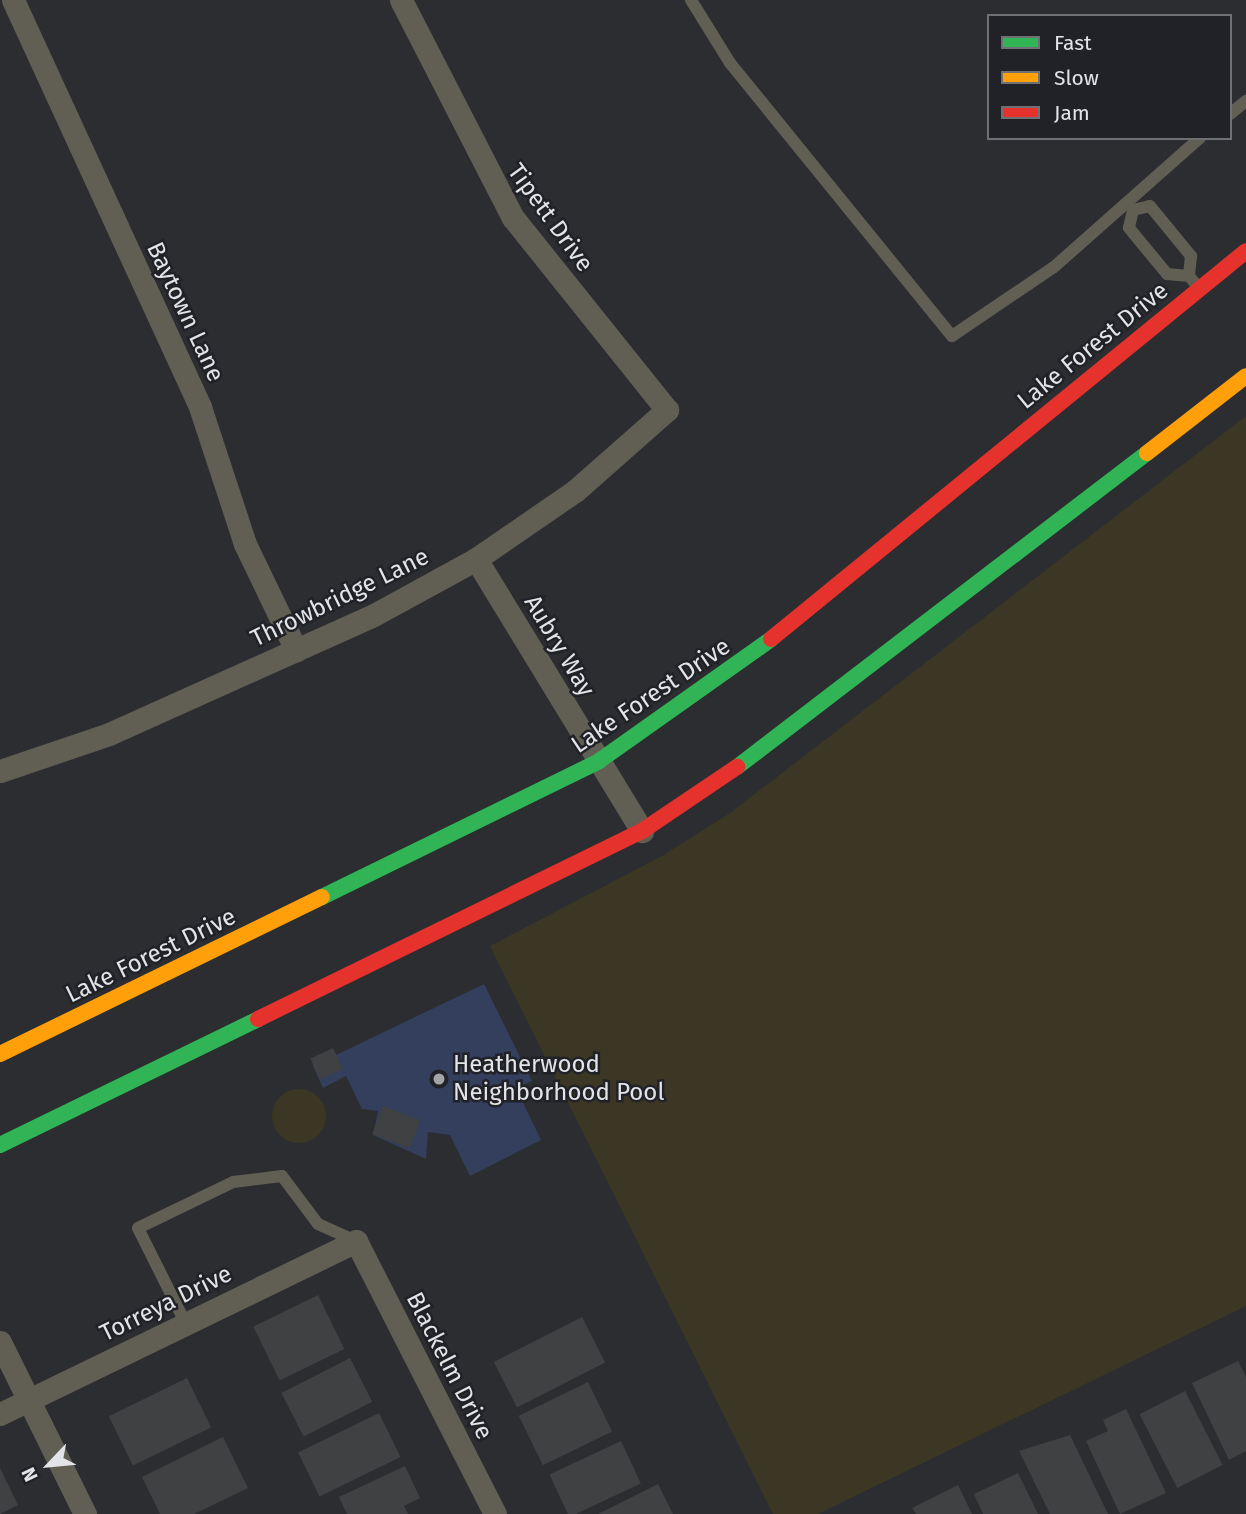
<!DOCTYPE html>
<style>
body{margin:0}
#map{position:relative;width:1246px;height:1514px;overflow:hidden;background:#2b2d30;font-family:"Fira Sans",sans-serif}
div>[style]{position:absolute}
.green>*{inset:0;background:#3b3724}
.round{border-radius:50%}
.water>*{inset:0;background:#333f5c}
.building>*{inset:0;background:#404143;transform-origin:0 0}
.lane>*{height:12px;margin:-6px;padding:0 6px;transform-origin:6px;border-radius:6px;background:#615e54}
.street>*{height:23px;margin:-11.5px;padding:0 11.5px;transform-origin:11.5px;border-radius:11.5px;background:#615e54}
.fast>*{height:16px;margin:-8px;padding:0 8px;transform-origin:8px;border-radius:8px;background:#30b455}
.slow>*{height:16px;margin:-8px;padding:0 8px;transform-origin:8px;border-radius:8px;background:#ff9f0a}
.jam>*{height:16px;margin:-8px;padding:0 8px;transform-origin:8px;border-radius:8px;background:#e5322d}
.dots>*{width:19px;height:19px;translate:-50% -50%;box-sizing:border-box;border:4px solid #202227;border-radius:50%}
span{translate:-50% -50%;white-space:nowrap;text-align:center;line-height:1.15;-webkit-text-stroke:5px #202227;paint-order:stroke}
.street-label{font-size:24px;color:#e3e4e8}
.poi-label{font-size:24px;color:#e3e4e8}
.left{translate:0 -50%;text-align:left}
.legend{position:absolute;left:987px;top:14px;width:245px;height:126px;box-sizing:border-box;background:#202227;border:2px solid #6e7074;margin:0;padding:9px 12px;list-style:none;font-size:21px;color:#e3e4e8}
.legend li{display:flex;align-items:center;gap:14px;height:35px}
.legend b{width:35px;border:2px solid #6e7074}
.north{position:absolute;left:14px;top:1430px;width:70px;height:70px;-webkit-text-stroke:5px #202227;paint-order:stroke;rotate:244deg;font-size:19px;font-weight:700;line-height:28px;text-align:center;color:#e3e4e8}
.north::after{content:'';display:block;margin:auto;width:24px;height:32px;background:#e3e4e8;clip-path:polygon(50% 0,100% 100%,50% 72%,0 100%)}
</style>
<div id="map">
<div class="green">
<div style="clip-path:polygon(1246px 416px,1246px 1306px,818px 1514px,773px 1514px,490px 946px,662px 856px,730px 813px)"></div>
<div class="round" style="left:272px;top:1089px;width:54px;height:54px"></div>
</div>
<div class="water">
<div style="clip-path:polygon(484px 984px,532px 1081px,516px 1088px,541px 1140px,470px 1176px,450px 1135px,428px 1132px,426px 1159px,373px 1135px,378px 1111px,362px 1109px,346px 1076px,323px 1088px,313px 1066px)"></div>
</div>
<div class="building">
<div style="left:333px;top:1048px;width:23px;height:25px;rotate:65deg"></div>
<div style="left:383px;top:1106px;width:40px;height:30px;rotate:21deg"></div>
<div style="left:318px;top:1295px;width:60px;height:72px;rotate:64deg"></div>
<div style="left:582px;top:1317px;width:51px;height:99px;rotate:63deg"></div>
<div style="left:350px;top:1358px;width:49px;height:77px;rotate:63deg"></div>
<div style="clip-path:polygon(1238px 1361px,1246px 1377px,1246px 1451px,1229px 1460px,1192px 1383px)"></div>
<div style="left:187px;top:1378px;width:55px;height:87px;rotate:64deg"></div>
<div style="left:588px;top:1382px;width:55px;height:77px;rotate:64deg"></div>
<div style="left:1185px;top:1391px;width:83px;height:51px;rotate:63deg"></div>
<div style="clip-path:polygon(1126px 1409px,1166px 1493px,1120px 1514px,1086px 1441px,1108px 1431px,1103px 1420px)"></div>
<div style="left:379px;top:1413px;width:49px;height:90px;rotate:64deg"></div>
<div style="clip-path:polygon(1070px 1435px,1108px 1514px,1050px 1514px,1019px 1451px)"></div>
<div style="clip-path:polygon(223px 1437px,248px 1488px,194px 1514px,160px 1514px,142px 1477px)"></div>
<div style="left:621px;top:1441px;width:47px;height:79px;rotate:65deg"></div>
<div style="clip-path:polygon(405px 1466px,420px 1498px,404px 1506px,408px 1514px,347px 1514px,339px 1497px)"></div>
<div style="clip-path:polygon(0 1468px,18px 1505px,0 1514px)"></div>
<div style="clip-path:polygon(1018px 1473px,1038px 1514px,983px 1514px,974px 1494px)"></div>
<div style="clip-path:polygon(658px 1484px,673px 1514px,598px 1514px)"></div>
<div style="clip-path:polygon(958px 1485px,972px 1514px,916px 1514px,912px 1508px)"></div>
</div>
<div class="lane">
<div style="left:691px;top:0;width:74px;rotate:58.2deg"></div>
<div style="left:730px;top:63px;width:352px;rotate:50.9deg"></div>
<div style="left:952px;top:336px;width:123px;rotate:-34.1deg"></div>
<div style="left:1054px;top:267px;width:195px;rotate:-41.5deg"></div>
<div style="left:1230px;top:114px;width:21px;rotate:-39deg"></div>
<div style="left:1133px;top:210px;width:18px;rotate:103deg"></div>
<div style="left:1129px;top:228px;width:60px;rotate:50.4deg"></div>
<div style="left:1167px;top:274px;width:22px;rotate:5deg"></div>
<div style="left:1189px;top:276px;width:16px;rotate:50deg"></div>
<div style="left:1133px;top:210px;width:17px;rotate:-13deg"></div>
<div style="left:1150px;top:206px;width:65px;rotate:50.6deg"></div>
<div style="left:1191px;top:256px;width:20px;rotate:96deg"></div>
<div style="left:186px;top:1324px;width:107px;rotate:-116.6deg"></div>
<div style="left:138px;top:1228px;width:106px;rotate:-25.8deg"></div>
<div style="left:233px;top:1182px;width:49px;rotate:-7deg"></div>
<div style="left:282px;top:1176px;width:60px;rotate:53.1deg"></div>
<div style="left:318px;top:1224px;width:42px;rotate:24.1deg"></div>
</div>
<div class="street">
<div style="left:13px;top:0;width:448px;rotate:65.3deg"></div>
<div style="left:200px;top:407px;width:144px;rotate:71.8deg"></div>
<div style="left:245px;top:544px;width:118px;rotate:64.3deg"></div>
<div style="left:476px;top:559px;width:319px;rotate:58.6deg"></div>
<div style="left:0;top:771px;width:115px;rotate:-18.7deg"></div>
<div style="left:109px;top:734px;width:288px;rotate:-24.2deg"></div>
<div style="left:372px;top:616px;width:119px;rotate:-28.7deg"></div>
<div style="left:476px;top:559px;width:120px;rotate:-34.5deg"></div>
<div style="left:575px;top:491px;width:123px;rotate:-41.4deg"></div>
<div style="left:667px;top:410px;width:246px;rotate:-128.7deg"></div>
<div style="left:513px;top:218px;width:245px;rotate:-117.2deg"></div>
<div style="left:0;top:1342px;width:192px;rotate:63.7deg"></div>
<div style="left:0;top:1414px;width:396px;rotate:-25.9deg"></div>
<div style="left:356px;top:1241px;width:306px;rotate:63deg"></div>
</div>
<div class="fast">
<div style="left:737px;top:767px;width:516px;rotate:-37.45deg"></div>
<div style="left:322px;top:897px;width:309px;rotate:-26.1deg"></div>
<div style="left:599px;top:761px;width:211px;rotate:-35.3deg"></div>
<div style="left:0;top:1145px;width:287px;rotate:-26deg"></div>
</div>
<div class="slow">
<div style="left:1147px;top:453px;width:125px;rotate:-37.9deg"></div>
<div style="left:0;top:1054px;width:358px;rotate:-26deg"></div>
</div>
<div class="jam">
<div style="left:771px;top:639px;width:613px;rotate:-39.24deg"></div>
<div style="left:258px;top:1019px;width:428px;rotate:-26.1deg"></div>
<div style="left:642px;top:831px;width:115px;rotate:-34deg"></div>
</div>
<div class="dots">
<div style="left:439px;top:1079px;background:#a3a4a8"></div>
</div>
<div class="street-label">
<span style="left:550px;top:218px;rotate:54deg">Tipett Drive</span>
<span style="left:185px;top:312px;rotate:65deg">Baytown Lane</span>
<span style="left:1093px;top:346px;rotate:-39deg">Lake Forest Drive</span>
<span style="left:340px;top:598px;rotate:-26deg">Throwbridge Lane</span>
<span style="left:559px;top:646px;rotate:59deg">Aubry Way</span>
<span style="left:651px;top:696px;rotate:-34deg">Lake Forest Drive</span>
<span style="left:151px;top:956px;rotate:-26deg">Lake Forest Drive</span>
<span style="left:166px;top:1304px;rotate:-26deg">Torreya Drive</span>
<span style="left:449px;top:1366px;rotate:63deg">Blackelm Drive</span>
</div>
<div class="poi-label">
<span class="left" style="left:453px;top:1079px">Heatherwood<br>Neighborhood Pool</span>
</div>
<ul class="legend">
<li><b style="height:9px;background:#30b455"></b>Fast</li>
<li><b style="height:9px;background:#ff9f0a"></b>Slow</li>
<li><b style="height:9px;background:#e5322d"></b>Jam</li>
</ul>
<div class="north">N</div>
</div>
